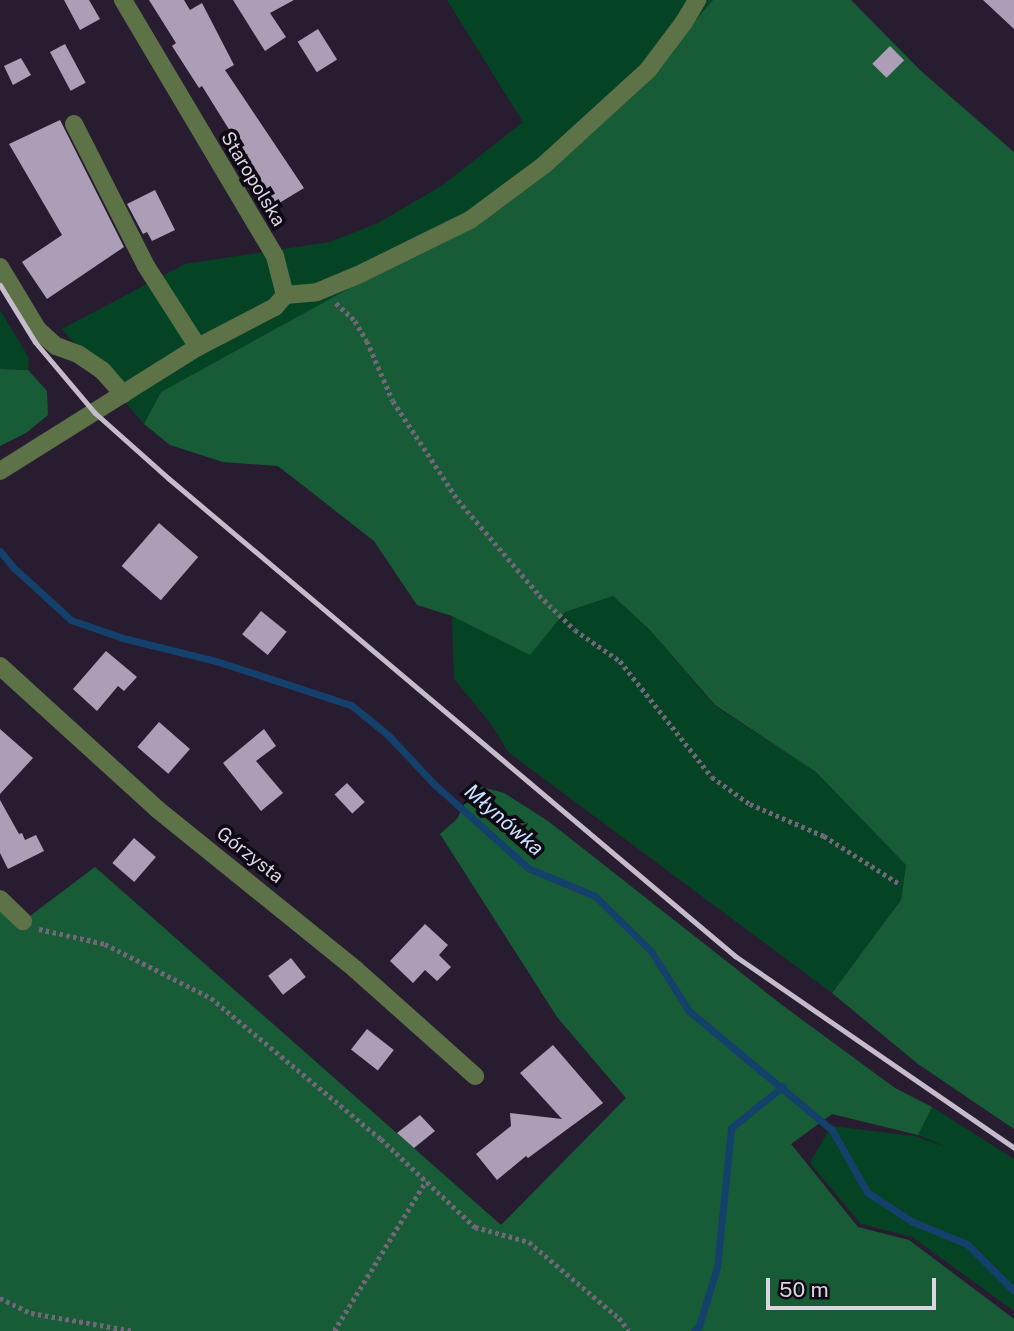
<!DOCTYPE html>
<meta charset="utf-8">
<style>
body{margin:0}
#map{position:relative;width:1014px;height:1331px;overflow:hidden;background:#281d30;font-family:"Public Sans",sans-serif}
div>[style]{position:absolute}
.green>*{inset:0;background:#054325}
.forest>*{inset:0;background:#185c37}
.stream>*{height:7px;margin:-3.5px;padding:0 3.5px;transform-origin:3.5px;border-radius:3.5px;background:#14406c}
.building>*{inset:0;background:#ac9eb7;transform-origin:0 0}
.path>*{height:4.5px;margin-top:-2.25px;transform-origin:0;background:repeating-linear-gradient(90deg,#716778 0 3.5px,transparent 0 7px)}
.minor>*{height:18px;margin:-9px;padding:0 9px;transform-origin:9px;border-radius:9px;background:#5e7248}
.rail>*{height:5px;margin:-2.5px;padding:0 2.5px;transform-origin:2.5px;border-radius:2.5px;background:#c4bcca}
span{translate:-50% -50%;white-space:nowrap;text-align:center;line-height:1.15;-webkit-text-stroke:7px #0e0912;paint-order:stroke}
.street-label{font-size:19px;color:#dbd4e1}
.water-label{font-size:21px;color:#c8e1fe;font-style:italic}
.scale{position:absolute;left:766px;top:1278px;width:170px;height:32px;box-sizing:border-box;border:4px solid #dbd4e1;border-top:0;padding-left:9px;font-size:21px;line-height:24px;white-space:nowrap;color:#dbd4e1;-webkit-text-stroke:5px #0e0912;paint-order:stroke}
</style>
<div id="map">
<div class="green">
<div style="clip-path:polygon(447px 0,713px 0,650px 73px,546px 164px,312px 312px,161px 392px,144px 424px,62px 329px,185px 264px,330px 242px,378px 223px,443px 185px,523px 122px)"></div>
<div style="clip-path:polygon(0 310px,29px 358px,28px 370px,0 369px)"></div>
<div style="clip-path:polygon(613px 596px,650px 630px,715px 706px,816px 772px,906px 865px,901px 900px,832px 993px,508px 752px,491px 724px,454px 679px,452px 616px,530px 654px,565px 612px)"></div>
<div style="clip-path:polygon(932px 1107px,1014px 1159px,1014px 1311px,912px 1237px,861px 1224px,810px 1163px,831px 1126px,915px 1136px,951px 1149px,918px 1135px)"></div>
</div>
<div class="forest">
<div style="clip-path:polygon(713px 0,851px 0,921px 71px,1014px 152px,1014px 1129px,918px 1064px,832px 993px,901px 900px,906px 865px,816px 772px,715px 705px,650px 630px,613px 596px,565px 612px,530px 655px,452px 616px,417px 605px,374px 541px,278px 466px,223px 462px,170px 445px,144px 424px,161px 392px,472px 221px,650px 73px)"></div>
<div style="clip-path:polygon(0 369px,28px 370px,47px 391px,48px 415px,26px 433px,0 446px)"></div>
<div style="clip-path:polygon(474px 785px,504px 793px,548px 821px,782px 1005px,895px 1088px,932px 1107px,918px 1135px,832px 1114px,791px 1144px,858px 1227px,909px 1240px,1014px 1319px,1014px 1331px,0 1331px,0 906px,18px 925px,95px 867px,501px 1225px,626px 1098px,557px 1017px,440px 834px,457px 819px)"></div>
</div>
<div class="stream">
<div style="left:0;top:551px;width:22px;rotate:51deg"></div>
<div style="left:14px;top:568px;width:77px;rotate:42.4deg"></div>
<div style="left:71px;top:620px;width:55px;rotate:19.1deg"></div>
<div style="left:123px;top:638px;width:96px;rotate:13.9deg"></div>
<div style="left:216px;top:661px;width:142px;rotate:18.1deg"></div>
<div style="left:351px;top:705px;width:48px;rotate:39deg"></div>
<div style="left:388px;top:735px;width:67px;rotate:46.8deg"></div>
<div style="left:434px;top:784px;width:126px;rotate:41.8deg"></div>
<div style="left:528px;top:868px;width:73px;rotate:22.7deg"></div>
<div style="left:595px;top:896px;width:78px;rotate:44.5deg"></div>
<div style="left:651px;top:951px;width:71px;rotate:57.7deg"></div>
<div style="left:689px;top:1011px;width:186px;rotate:39.8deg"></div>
<div style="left:832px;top:1130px;width:71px;rotate:60.6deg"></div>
<div style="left:867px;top:1192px;width:53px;rotate:33.4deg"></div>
<div style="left:911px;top:1221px;width:61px;rotate:22.3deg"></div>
<div style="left:967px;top:1244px;width:66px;rotate:45deg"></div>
<div style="left:694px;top:1331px;width:7px;rotate:-45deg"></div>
<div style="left:699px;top:1326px;width:62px;rotate:-73deg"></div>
<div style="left:717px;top:1267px;width:140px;rotate:-84.2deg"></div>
<div style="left:731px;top:1128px;width:67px;rotate:-38.9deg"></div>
</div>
<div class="building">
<div style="clip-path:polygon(64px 0,89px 0,100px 19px,80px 30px)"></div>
<div style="clip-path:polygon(149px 0,184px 0,190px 10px,202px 3px,234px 65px,225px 70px,304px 188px,276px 205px,202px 86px,199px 88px,172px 46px,176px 43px)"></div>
<div style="clip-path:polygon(233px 0,294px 0,270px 13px,286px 37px,265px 51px)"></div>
<div style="clip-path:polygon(983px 0,1014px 0,1014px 29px)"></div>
<div style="left:318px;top:29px;width:36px;height:24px;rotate:58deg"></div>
<div style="left:65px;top:44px;width:44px;height:17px;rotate:62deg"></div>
<div style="left:890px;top:46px;width:20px;height:25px;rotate:45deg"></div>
<div style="clip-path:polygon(21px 58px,31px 75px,13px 85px,4px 66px)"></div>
<div style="clip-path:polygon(60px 120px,124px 247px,47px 299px,22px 262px,62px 235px,9px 144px)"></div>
<div style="clip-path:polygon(155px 190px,175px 230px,152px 241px,147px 232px,143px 234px,127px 204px)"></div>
<div style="left:159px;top:523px;width:52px;height:57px;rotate:41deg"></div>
<div style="left:261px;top:611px;width:33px;height:30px;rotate:39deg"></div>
<div style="clip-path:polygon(106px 651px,137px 677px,124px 691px,118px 686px,97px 711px,73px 689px)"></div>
<div style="left:159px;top:722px;width:41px;height:33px;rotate:41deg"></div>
<div style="clip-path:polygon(0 729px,33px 758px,0 794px)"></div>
<div style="clip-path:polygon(264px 729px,276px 746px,256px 761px,283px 793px,261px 811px,223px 763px)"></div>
<div style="left:347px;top:783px;width:26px;height:17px;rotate:47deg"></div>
<div style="clip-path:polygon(0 800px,19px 834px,22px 833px,25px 840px,36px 835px,44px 851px,8px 869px,0 853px)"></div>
<div style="left:134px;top:838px;width:29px;height:33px;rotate:41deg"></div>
<div style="clip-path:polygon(425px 924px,448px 945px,439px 955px,451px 967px,437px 981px,425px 970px,413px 983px,390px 961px)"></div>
<div style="left:291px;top:958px;width:24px;height:29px;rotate:52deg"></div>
<div style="left:367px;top:1029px;width:34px;height:26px;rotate:38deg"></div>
<div style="clip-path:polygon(553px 1045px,603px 1103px,528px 1158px,526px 1156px,497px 1180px,476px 1154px,511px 1126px,510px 1113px,562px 1119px,520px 1073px)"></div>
<div style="clip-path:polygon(420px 1115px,435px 1131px,414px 1148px,397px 1133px)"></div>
</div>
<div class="path">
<div style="left:336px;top:303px;width:26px;rotate:43deg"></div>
<div style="left:355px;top:321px;width:23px;rotate:59deg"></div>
<div style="left:367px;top:341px;width:65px;rotate:66.6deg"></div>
<div style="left:393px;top:401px;width:118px;rotate:56.7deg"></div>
<div style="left:458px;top:500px;width:125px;rotate:49.5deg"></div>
<div style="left:539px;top:595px;width:50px;rotate:44.2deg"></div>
<div style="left:575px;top:630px;width:55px;rotate:34.6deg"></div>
<div style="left:620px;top:661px;width:148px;rotate:51.6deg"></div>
<div style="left:712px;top:777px;width:47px;rotate:35.4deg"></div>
<div style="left:750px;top:804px;width:81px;rotate:23.4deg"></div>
<div style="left:824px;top:836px;width:88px;rotate:32.4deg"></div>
<div style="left:39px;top:929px;width:68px;rotate:12.8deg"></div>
<div style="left:105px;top:944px;width:119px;rotate:27deg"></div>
<div style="left:211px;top:998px;width:221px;rotate:39.7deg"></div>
<div style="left:381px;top:1139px;width:129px;rotate:43.1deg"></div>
<div style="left:475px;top:1227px;width:56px;rotate:15.5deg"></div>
<div style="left:529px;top:1242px;width:118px;rotate:40.2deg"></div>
<div style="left:619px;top:1318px;width:16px;rotate:52deg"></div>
<div style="left:0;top:1298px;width:34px;rotate:26deg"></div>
<div style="left:31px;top:1313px;width:104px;rotate:10deg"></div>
<div style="left:334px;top:1331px;width:176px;rotate:-58.5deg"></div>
</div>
<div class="minor">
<div style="left:74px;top:124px;width:159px;rotate:63.1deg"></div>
<div style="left:146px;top:266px;width:96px;rotate:57.3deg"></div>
<div style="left:0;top:267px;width:74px;rotate:58.9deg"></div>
<div style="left:38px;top:330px;width:24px;rotate:42deg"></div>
<div style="left:56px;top:346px;width:23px;rotate:20deg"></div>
<div style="left:78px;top:354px;width:29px;rotate:34deg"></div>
<div style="left:102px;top:370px;width:32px;rotate:49deg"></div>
<div style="left:285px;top:295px;width:32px;rotate:-5deg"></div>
<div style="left:317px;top:292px;width:44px;rotate:-22.5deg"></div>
<div style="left:358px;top:275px;width:125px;rotate:-26.2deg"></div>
<div style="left:470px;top:220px;width:92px;rotate:-36.6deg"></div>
<div style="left:544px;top:165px;width:141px;rotate:-42.4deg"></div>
<div style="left:648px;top:70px;width:60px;rotate:-53.1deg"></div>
<div style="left:684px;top:22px;width:26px;rotate:-59deg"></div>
<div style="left:0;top:471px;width:234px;rotate:-32.1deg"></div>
<div style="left:198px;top:347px;width:87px;rotate:-27.5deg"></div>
<div style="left:275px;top:307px;width:16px;rotate:-50deg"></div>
<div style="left:285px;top:295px;width:40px;rotate:-104.4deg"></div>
<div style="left:275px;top:256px;width:298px;rotate:-120.7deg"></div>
<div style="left:0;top:666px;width:212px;rotate:42.3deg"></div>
<div style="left:157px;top:809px;width:255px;rotate:38.9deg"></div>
<div style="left:355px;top:969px;width:161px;rotate:41.7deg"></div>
<div style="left:0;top:899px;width:32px;rotate:44deg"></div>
</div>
<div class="rail">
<div style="left:0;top:285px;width:67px;rotate:58.4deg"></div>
<div style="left:35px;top:342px;width:93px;rotate:49.8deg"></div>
<div style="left:95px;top:413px;width:98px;rotate:41.7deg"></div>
<div style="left:168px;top:478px;width:742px;rotate:40.13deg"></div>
<div style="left:735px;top:956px;width:339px;rotate:34.5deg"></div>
</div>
<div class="street-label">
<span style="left:253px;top:179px;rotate:59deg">Staropolska</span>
<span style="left:250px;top:855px;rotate:38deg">Górzysta</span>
</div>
<div class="water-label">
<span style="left:504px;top:820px;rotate:41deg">Młynówka</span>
</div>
<div class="scale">50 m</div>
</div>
